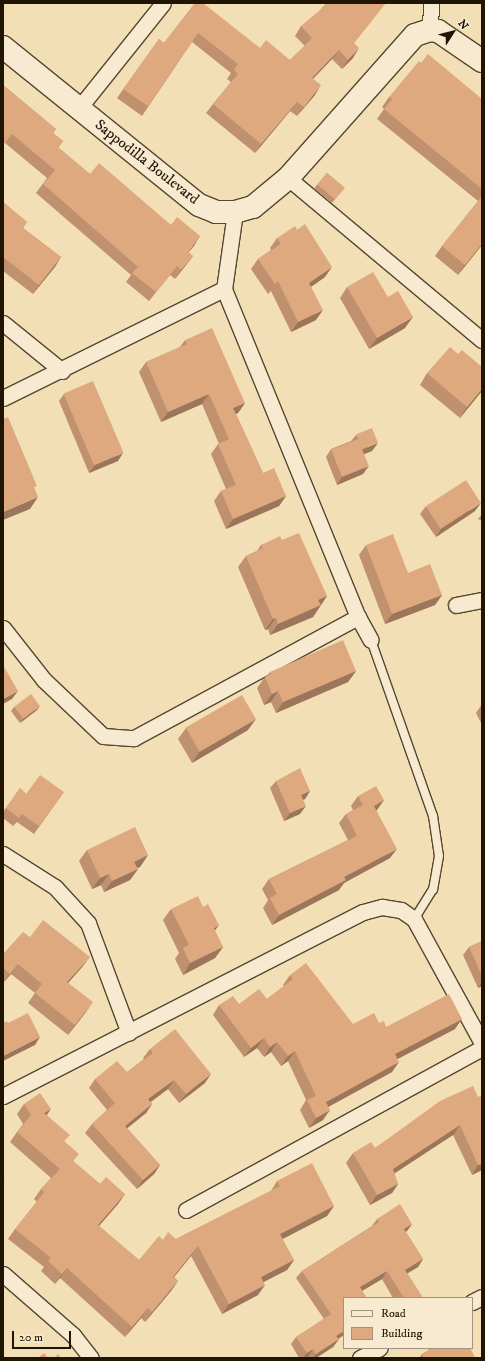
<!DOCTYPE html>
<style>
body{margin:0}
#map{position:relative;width:485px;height:1361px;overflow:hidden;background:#f3dfb6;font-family:"IM FELL DW Pica",serif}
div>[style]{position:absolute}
.roads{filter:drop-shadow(1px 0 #554730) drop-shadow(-1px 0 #554730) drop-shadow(0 1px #554730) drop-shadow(0 -1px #554730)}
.lane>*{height:8px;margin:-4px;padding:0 4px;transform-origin:4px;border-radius:4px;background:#f7ead0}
.street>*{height:15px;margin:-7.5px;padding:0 7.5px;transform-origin:7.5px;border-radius:7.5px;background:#f7ead0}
.secondary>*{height:22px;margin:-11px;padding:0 11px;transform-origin:11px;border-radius:11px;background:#f7ead0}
.wall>*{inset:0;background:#c0916e;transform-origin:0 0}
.shaded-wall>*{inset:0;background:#9c765a}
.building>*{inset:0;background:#dfa980;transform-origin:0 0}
span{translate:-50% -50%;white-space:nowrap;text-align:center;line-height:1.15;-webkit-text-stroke:3px #f7ead0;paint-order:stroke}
.street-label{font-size:15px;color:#201404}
.frame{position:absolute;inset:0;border:4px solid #201404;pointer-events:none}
.legend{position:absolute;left:343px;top:1297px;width:130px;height:52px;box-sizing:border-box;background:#f7ead0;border:1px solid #a1947e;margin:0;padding:5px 7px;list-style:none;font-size:12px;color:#201404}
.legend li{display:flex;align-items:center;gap:8px;height:20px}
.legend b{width:20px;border:1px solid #a1947e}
.north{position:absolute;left:433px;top:12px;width:40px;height:40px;-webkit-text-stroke:3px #f7ead0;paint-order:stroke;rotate:54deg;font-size:11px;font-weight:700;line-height:16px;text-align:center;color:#201404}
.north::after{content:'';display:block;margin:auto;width:14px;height:18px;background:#201404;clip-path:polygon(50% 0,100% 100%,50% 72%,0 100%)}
.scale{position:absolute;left:12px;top:1331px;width:59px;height:18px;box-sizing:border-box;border:2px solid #201404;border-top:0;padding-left:5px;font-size:12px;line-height:14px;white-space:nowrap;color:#201404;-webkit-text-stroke:3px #f7ead0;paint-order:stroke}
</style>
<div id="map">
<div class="roads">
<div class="lane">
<div style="left:371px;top:640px;width:187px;rotate:70.6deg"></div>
<div style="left:433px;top:816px;width:40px;rotate:81.5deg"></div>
<div style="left:439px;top:856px;width:34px;rotate:100deg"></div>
<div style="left:433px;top:889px;width:36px;rotate:122deg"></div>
</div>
<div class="street">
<div style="left:430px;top:30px;width:27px;rotate:-88deg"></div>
<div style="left:79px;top:108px;width:134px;rotate:-51.3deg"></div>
<div style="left:288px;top:178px;width:253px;rotate:39.9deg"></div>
<div style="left:235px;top:212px;width:78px;rotate:98.1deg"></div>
<div style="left:224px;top:289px;width:354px;rotate:67.8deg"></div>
<div style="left:358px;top:617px;width:26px;rotate:61deg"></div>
<div style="left:3px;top:323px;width:76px;rotate:39.1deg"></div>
<div style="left:3px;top:398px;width:246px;rotate:-26.3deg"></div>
<div style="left:456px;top:605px;width:26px;rotate:-11deg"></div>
<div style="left:3px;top:628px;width:66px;rotate:51.7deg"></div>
<div style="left:44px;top:680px;width:81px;rotate:43.5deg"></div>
<div style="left:103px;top:736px;width:31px;rotate:4deg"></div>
<div style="left:134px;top:738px;width:255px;rotate:-28.4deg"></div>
<div style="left:3px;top:854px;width:62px;rotate:32.4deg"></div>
<div style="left:55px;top:887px;width:49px;rotate:47.5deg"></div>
<div style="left:88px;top:923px;width:117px;rotate:69.6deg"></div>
<div style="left:3px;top:1096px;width:404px;rotate:-27.1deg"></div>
<div style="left:363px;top:912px;width:20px;rotate:-15deg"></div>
<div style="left:382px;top:907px;width:19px;rotate:9deg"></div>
<div style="left:401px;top:910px;width:16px;rotate:35deg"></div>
<div style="left:414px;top:919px;width:141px;rotate:61.3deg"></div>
<div style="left:186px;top:1210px;width:337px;rotate:-28.7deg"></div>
<div style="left:3px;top:1274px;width:93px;rotate:41.1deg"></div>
<div style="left:73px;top:1335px;width:29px;rotate:52deg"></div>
<div style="left:472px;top:1302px;width:11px;rotate:-27deg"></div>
<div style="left:360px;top:1358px;width:22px;rotate:-27deg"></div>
</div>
<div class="secondary">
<div style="left:3px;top:47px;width:252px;rotate:38.9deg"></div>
<div style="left:199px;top:205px;width:18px;rotate:22deg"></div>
<div style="left:216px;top:212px;width:19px"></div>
<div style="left:235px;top:212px;width:19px;rotate:-16deg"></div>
<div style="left:253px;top:207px;width:45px;rotate:-39.6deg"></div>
<div style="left:288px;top:178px;width:191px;rotate:-48.4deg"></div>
<div style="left:415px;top:35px;width:16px;rotate:-18deg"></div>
<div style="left:430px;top:30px;width:8px;rotate:7deg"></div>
<div style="left:438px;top:31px;width:53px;rotate:34.3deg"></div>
</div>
</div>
<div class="wall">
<div style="clip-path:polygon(195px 3px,260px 48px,290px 60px,305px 46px,295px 36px,301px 26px,380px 10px,354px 43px,353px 58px,342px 69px,332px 59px,313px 79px,315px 95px,297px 116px,290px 111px,255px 153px,206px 113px,213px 104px,231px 82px,227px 79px,231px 73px,192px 42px,142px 116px,117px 98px,159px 39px,164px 43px)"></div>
<div style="clip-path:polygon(3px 85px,56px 129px,53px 133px,63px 141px,58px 148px,90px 174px,171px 225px,200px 236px,188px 252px,193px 256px,186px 265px,175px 279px,170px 275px,149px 301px,126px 282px,131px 275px,36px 193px,47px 178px,5px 143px)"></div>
<div style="clip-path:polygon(389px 97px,482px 99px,482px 245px,458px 275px,435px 256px,442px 246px,478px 201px,377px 119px,384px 109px,382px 107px)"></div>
<div style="left:327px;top:173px;width:23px;height:20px;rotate:40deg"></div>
<div style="clip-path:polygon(3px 202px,27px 222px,23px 228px,61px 257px,33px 294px,3px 271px)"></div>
<div style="clip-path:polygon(277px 238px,325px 277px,311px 287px,316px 320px,291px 332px,271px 291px,268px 294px,251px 269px,258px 259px,271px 250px,270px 248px)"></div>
<div style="clip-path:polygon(347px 287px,388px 297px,405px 328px,369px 349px,340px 298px)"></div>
<div style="clip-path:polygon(185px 340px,245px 403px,238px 413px,236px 414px,263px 473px,286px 496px,279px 506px,226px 529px,214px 501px,221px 491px,226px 489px,211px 454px,218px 444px,219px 444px,202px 404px,161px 422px,139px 372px,146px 362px,180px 347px)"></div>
<div style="clip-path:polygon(458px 354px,482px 391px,460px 418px,420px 385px,427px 373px)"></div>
<div style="clip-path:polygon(64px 394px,118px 461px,89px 473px,59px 401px)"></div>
<div style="clip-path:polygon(356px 435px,372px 451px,364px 454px,363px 474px,337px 485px,326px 457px,331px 449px,351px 441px)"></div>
<div style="clip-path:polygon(426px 506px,475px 511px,436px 537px,420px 514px)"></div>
<div style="clip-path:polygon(482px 514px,482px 521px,478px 519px)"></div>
<div style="clip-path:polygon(282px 540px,327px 596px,313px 617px,270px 635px,268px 629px,265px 630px,238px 567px,246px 556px,257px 551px,261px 545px)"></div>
<div style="clip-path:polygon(366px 545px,442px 595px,435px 605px,385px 624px,359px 555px)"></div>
<div style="clip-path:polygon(356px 671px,348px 682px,276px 713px,271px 702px,264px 705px,257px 688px,265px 677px,267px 676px,270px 672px)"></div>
<div style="clip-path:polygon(482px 704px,482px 725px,476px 713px)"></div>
<div style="clip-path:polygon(14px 707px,37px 710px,20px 723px,11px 711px)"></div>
<div style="clip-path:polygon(186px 728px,248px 730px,192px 763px,178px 739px)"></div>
<div style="clip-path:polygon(276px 781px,310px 791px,305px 799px,303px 800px,300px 814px,284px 821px,270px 788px)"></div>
<div style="clip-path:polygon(20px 788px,26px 794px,64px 792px,34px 834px,17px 822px,13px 826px,3px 818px,3px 812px)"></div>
<div style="clip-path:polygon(358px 796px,384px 800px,376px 810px,390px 858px,344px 883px,339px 890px,272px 925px,263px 908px,268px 900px,262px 889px,269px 879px,348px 840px,339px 823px,346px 814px,353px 810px,351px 806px)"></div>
<div style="clip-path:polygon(87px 850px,148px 855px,140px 867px,137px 868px,138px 869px,130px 880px,104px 892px,101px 885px,92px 889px,79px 861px)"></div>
<div style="clip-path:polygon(171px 909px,223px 947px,215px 958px,183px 975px,175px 959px,179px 953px,163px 920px)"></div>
<div style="clip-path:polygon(30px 937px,83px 966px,68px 983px,86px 1012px,68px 1035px,28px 1003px,35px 993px,11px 974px,3px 983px,3px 954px)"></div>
<div style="clip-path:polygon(482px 941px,482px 986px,478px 988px,463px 955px,469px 947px)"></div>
<div style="clip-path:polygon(290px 975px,353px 1024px,379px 1023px,386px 1027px,455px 1029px,397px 1059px,392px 1072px,328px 1107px,323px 1120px,309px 1128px,300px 1110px,306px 1100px,288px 1061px,281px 1066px,271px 1052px,264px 1057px,257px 1048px,244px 1057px,213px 1015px,219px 1005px,239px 1004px,267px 999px,284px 986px,283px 985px)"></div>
<div style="clip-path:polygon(150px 1049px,205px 1083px,179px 1103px,168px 1089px,151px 1102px,152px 1104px,146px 1113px,127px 1128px,160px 1165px,154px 1174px,137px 1189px,85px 1133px,92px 1124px,107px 1110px,89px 1088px,95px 1079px,127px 1072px,144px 1059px,143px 1058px)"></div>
<div style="clip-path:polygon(473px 1086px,482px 1170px,472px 1175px,453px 1135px,394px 1173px,398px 1184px,392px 1193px,370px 1205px,346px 1163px,353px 1153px,375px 1148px)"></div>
<div style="clip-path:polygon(24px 1104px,47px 1115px,65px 1142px,74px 1162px,100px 1184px,125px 1194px,118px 1204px,99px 1226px,139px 1260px,163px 1240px,176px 1239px,271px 1191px,277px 1181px,334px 1206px,327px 1216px,282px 1239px,294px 1260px,287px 1270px,263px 1282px,258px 1295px,222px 1314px,191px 1256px,174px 1277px,178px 1281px,171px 1291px,145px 1322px,141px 1318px,125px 1337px,60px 1278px,55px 1284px,41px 1271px,44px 1267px,8px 1239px,15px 1229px,37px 1202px,34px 1199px,41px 1189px,51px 1178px,10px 1142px,17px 1132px,23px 1124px,17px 1114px)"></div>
<div style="clip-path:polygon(377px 1219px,412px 1224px,406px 1232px,423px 1259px,418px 1267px,407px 1273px,423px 1298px,393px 1298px,382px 1279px,362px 1291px,339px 1339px,333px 1347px,316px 1358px,308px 1358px,308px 1357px,306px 1358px,299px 1358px,291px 1344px,296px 1337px,324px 1319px,296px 1278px,302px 1271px,372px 1226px)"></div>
<div style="clip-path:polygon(428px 1348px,470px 1348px,475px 1358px,419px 1358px,422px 1354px,429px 1350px,428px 1349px)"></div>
</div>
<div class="shaded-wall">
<div style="clip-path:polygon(359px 48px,353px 58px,342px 69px,348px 60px)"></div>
<div style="clip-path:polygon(339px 50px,332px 59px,305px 87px,312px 78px)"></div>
<div style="clip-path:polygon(321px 85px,315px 95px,297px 116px,304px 107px)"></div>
<div style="clip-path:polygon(297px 102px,290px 111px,255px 153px,261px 144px)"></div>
<div style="clip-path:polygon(200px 236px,194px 246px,181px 261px,188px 252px)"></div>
<div style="clip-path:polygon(482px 244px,482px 245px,458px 275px,465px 265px)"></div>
<div style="clip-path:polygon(193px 256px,186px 265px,175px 279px,181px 270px)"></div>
<div style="clip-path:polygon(61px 257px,55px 267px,33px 294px,39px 285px)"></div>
<div style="clip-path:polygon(332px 267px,325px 277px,302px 293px,309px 283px)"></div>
<div style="clip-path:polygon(323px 310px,316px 320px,291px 332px,298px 322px)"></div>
<div style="clip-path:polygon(413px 317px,405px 328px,369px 349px,377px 338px)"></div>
<div style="clip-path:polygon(482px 389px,482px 391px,460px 418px,467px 407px)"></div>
<div style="clip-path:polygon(209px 394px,202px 404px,161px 422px,168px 412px)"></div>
<div style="clip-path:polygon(245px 403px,238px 413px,226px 418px,233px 408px)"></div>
<div style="clip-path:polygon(378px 443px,372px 451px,357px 457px,363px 449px)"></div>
<div style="clip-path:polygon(123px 453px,118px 461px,89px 473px,95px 465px)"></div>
<div style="clip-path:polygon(369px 466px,363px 474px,337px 485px,342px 477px)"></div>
<div style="clip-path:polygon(286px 496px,279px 506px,226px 529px,233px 519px)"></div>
<div style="clip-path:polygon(38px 497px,30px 509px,3px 520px,3px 512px)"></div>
<div style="clip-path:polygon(481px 503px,475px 511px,436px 537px,441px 529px)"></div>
<div style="clip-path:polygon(442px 595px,435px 605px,385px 624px,392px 614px)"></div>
<div style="clip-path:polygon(327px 596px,313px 617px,270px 635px,278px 624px,318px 600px)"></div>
<div style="clip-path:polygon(276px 618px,268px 629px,265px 630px,273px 619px)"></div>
<div style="clip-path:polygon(356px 671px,348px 682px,276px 713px,283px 702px)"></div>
<div style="clip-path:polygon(18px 691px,12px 699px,3px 704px,3px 699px)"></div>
<div style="clip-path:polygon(278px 691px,271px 702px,264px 705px,272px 694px)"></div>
<div style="clip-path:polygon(40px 706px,37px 710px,20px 723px,23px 719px)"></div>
<div style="clip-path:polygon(256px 719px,248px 730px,192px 763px,200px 751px)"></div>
<div style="clip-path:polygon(310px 791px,305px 799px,296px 803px,301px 795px)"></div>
<div style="clip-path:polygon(384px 800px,377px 810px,367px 815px,374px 806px)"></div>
<div style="clip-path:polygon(306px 806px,300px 814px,284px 821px,290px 813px)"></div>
<div style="clip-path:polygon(397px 849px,390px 858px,344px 883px,339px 890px,272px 925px,279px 915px,344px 877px)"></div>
<div style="clip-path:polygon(148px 855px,140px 867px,127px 873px,134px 862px)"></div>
<div style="clip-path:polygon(138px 869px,130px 880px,104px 892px,112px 881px)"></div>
<div style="clip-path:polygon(109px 874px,101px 885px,92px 889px,100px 878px)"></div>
<div style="clip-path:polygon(219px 925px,211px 936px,214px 928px)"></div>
<div style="clip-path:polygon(223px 947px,215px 958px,183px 975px,190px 963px)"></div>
<div style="clip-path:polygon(90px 957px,83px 966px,60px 992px,67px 982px)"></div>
<div style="clip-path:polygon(18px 964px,11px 974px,3px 983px,10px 974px)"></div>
<div style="clip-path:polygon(482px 982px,482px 986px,478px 988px)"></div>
<div style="clip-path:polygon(93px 1002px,86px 1012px,68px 1035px,75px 1025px)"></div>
<div style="clip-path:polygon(462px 1019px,455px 1029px,388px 1064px,395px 1054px)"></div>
<div style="clip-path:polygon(40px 1037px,35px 1045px,3px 1061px,3px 1056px)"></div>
<div style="clip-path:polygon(264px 1038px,257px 1048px,244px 1057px,251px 1048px)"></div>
<div style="clip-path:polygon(277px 1042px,271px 1052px,264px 1057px,270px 1047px)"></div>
<div style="clip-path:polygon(295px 1051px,288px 1061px,281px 1066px,288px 1056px)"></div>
<div style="clip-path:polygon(399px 1062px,392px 1072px,319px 1112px,326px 1102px)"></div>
<div style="clip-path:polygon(211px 1074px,205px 1083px,179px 1103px,186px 1094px)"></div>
<div style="clip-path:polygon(174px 1080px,168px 1089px,142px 1108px,148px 1099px)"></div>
<div style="clip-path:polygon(152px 1104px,146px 1113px,119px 1135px,125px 1126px)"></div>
<div style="clip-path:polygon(51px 1109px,44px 1119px,44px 1113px)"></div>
<div style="clip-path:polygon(330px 1110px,323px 1120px,309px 1128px,316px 1118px)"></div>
<div style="clip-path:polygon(460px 1125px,453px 1135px,386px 1179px,393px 1169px)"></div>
<div style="clip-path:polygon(482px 1164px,482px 1170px,472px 1175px,478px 1165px)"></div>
<div style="clip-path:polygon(160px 1165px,154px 1174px,137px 1189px,143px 1180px)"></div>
<div style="clip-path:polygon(398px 1184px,392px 1193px,370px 1205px,377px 1195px)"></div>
<div style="clip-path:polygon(125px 1194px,118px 1204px,91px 1235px,98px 1225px)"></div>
<div style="clip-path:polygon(334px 1206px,327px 1216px,273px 1244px,280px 1234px)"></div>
<div style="clip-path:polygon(412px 1224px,407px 1231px,399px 1237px,404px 1229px)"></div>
<div style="clip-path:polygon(198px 1246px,191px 1256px,166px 1287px,173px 1277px)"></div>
<div style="clip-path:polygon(423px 1259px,418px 1267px,400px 1278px,405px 1270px)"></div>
<div style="clip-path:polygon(294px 1260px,287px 1270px,254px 1287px,261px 1277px)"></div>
<div style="clip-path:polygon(67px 1268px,60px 1278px,55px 1284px,62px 1274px)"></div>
<div style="clip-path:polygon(387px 1271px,382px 1279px,355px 1295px,360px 1287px)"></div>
<div style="clip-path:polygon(178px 1281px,171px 1291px,145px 1322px,152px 1312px)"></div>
<div style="clip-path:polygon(265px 1285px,258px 1295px,222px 1314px,229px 1304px)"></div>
<div style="clip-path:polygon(148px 1308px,141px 1318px,125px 1337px,132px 1327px)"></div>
<div style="clip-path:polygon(344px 1331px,344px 1335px,331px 1344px,336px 1336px)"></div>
<div style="clip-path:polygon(339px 1339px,333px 1347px,316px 1358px,313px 1358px,316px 1354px)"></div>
<div style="clip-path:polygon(313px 1349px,308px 1357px,306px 1358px,303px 1358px,307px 1353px)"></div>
</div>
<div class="building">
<div style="clip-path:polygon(195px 3px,203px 3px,260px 48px,266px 40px,290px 60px,312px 38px,301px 26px,320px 10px,326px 3px,386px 3px,354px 43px,359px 48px,348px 60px,339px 50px,312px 78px,321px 85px,304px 107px,297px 102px,261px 144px,213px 104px,238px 74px,234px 70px,238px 64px,198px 33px,148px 106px,123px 89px,159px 39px,164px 43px)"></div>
<div style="clip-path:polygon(428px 54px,482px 99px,482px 189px,384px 109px,392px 99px,389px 97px,419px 61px,421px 63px)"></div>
<div style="clip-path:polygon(3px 85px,56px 129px,53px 133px,63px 141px,58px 147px,90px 174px,99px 163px,171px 225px,177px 217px,200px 236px,188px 252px,193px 256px,181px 270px,177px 266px,156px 292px,132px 273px,138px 267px,43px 184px,55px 170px,12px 134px,3px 145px)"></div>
<div style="left:327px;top:173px;width:23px;height:15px;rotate:40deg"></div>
<div style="clip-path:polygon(482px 196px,482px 244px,465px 265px,442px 246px)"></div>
<div style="clip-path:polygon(3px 202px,27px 222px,23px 228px,61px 257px,39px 285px,3px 257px)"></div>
<div style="clip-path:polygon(305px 224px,332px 267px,309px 283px,323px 310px,298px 322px,278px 281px,275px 284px,258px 259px,281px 244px,277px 238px,295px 226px,297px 230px)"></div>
<div style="clip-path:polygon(373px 272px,388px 297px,398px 291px,413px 317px,377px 338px,347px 287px)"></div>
<div style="clip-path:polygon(212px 328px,245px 403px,233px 408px,263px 473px,274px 468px,286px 496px,233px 519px,221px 491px,236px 485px,218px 444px,229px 439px,209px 394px,168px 412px,146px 362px,187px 344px,185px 340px)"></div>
<div style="clip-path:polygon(450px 347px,458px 354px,462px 350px,482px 367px,482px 389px,467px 407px,427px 373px)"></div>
<div style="left:93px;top:381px;width:78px;height:32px;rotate:67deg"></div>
<div style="clip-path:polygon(8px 417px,37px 486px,34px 487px,38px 497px,3px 512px,3px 419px)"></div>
<div style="left:372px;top:428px;width:16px;height:17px;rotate:68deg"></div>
<div style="left:358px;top:439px;width:29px;height:29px;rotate:68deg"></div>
<div style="left:466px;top:480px;width:27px;height:48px;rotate:57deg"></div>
<div style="clip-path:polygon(299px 533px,327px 596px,318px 600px,321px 605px,278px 624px,276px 618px,273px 619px,246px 556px,263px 548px,261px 545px,280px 536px,282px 540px)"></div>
<div style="clip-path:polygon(393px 534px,408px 573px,430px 564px,442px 595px,392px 614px,366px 545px)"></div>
<div style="clip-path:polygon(343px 640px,356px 671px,283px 702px,278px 691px,272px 694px,265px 677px,271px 674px,270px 672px)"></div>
<div style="clip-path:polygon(3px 665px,18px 691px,3px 699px)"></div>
<div style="left:31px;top:694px;width:15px;height:21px;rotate:53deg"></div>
<div style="left:242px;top:695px;width:28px;height:65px;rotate:60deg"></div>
<div style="clip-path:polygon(300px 768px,310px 791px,301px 795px,306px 806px,290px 813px,276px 781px)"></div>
<div style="clip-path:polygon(40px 775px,64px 792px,39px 826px,22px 814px,19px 818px,6px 808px,20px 788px,26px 794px)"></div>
<div style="clip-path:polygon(376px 786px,384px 800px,374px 806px,397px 849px,344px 877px,346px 880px,279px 915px,270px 898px,277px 894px,269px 879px,357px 836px,346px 814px,363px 805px,358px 796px)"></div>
<div style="clip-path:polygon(135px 827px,148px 855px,134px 862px,138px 869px,112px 881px,109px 874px,100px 878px,87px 850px)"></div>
<div style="clip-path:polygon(198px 896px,203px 907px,208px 904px,219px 925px,214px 928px,223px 947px,190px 963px,183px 948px,189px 945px,171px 909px)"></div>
<div style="clip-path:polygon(43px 920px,90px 957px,67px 982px,93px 1002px,75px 1025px,35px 993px,42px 984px,18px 964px,10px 974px,3px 968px,3px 954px,23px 932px,30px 937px)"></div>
<div style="clip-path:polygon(482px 941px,482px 976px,469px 947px)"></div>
<div style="clip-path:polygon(306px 963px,353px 1024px,374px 1013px,379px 1023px,384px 1021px,386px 1027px,449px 994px,462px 1019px,395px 1054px,399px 1062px,326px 1102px,330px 1110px,316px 1118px,307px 1100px,316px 1096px,295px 1051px,288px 1056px,277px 1042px,270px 1047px,264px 1038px,251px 1048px,219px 1005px,233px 996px,239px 1004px,259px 989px,267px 999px,293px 979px,290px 975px)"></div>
<div style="clip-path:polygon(28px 1013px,40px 1037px,3px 1056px,3px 1023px,7px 1021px,8px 1023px)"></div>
<div style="clip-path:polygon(175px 1029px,211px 1074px,186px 1094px,174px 1080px,148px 1099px,152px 1104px,125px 1126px,160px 1165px,143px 1180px,92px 1124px,115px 1103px,95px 1079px,117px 1061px,127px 1072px,153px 1053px,150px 1049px)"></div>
<div style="clip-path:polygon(473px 1086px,478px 1097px,482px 1095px,482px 1164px,478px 1165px,460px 1125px,393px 1169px,398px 1184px,377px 1195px,353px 1153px,371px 1142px,375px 1148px,440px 1101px)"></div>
<div style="clip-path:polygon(40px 1093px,51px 1109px,44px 1113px,70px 1135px,64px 1141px,79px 1154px,73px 1161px,100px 1184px,106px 1177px,125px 1194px,98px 1225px,139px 1260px,159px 1236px,163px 1240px,168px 1232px,176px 1239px,280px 1186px,277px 1181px,312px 1163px,334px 1206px,280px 1234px,294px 1260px,261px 1277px,265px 1285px,229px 1304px,198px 1246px,173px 1277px,178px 1281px,152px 1312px,148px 1308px,132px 1327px,67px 1268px,62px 1274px,48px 1261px,51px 1258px,15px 1229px,44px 1192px,41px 1189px,60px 1169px,17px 1132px,31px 1115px,24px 1104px)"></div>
<div style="clip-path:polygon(3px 1179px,5px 1181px,3px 1183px)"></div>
<div style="clip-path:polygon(400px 1204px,412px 1224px,404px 1229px,423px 1259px,405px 1270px,423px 1298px,404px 1298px,387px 1271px,360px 1287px,367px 1298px,344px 1298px,344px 1331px,336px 1336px,339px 1339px,316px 1354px,313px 1349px,307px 1353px,296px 1337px,331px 1314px,302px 1271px,379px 1222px,377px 1219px)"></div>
<div style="clip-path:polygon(433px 1348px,470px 1348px,475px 1358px,424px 1358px,422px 1354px)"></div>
<div style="clip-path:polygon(44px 1353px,48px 1358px,38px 1358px)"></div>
<div style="clip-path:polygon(58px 1354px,61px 1358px,54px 1358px)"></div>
</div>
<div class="street-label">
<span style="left:147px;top:162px;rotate:38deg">Sappodilla Boulevard</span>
</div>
<div class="frame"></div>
<ul class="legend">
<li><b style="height:5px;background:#f7ead0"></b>Road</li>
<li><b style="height:11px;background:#dfa980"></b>Building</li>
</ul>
<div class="north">N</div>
<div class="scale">20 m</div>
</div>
